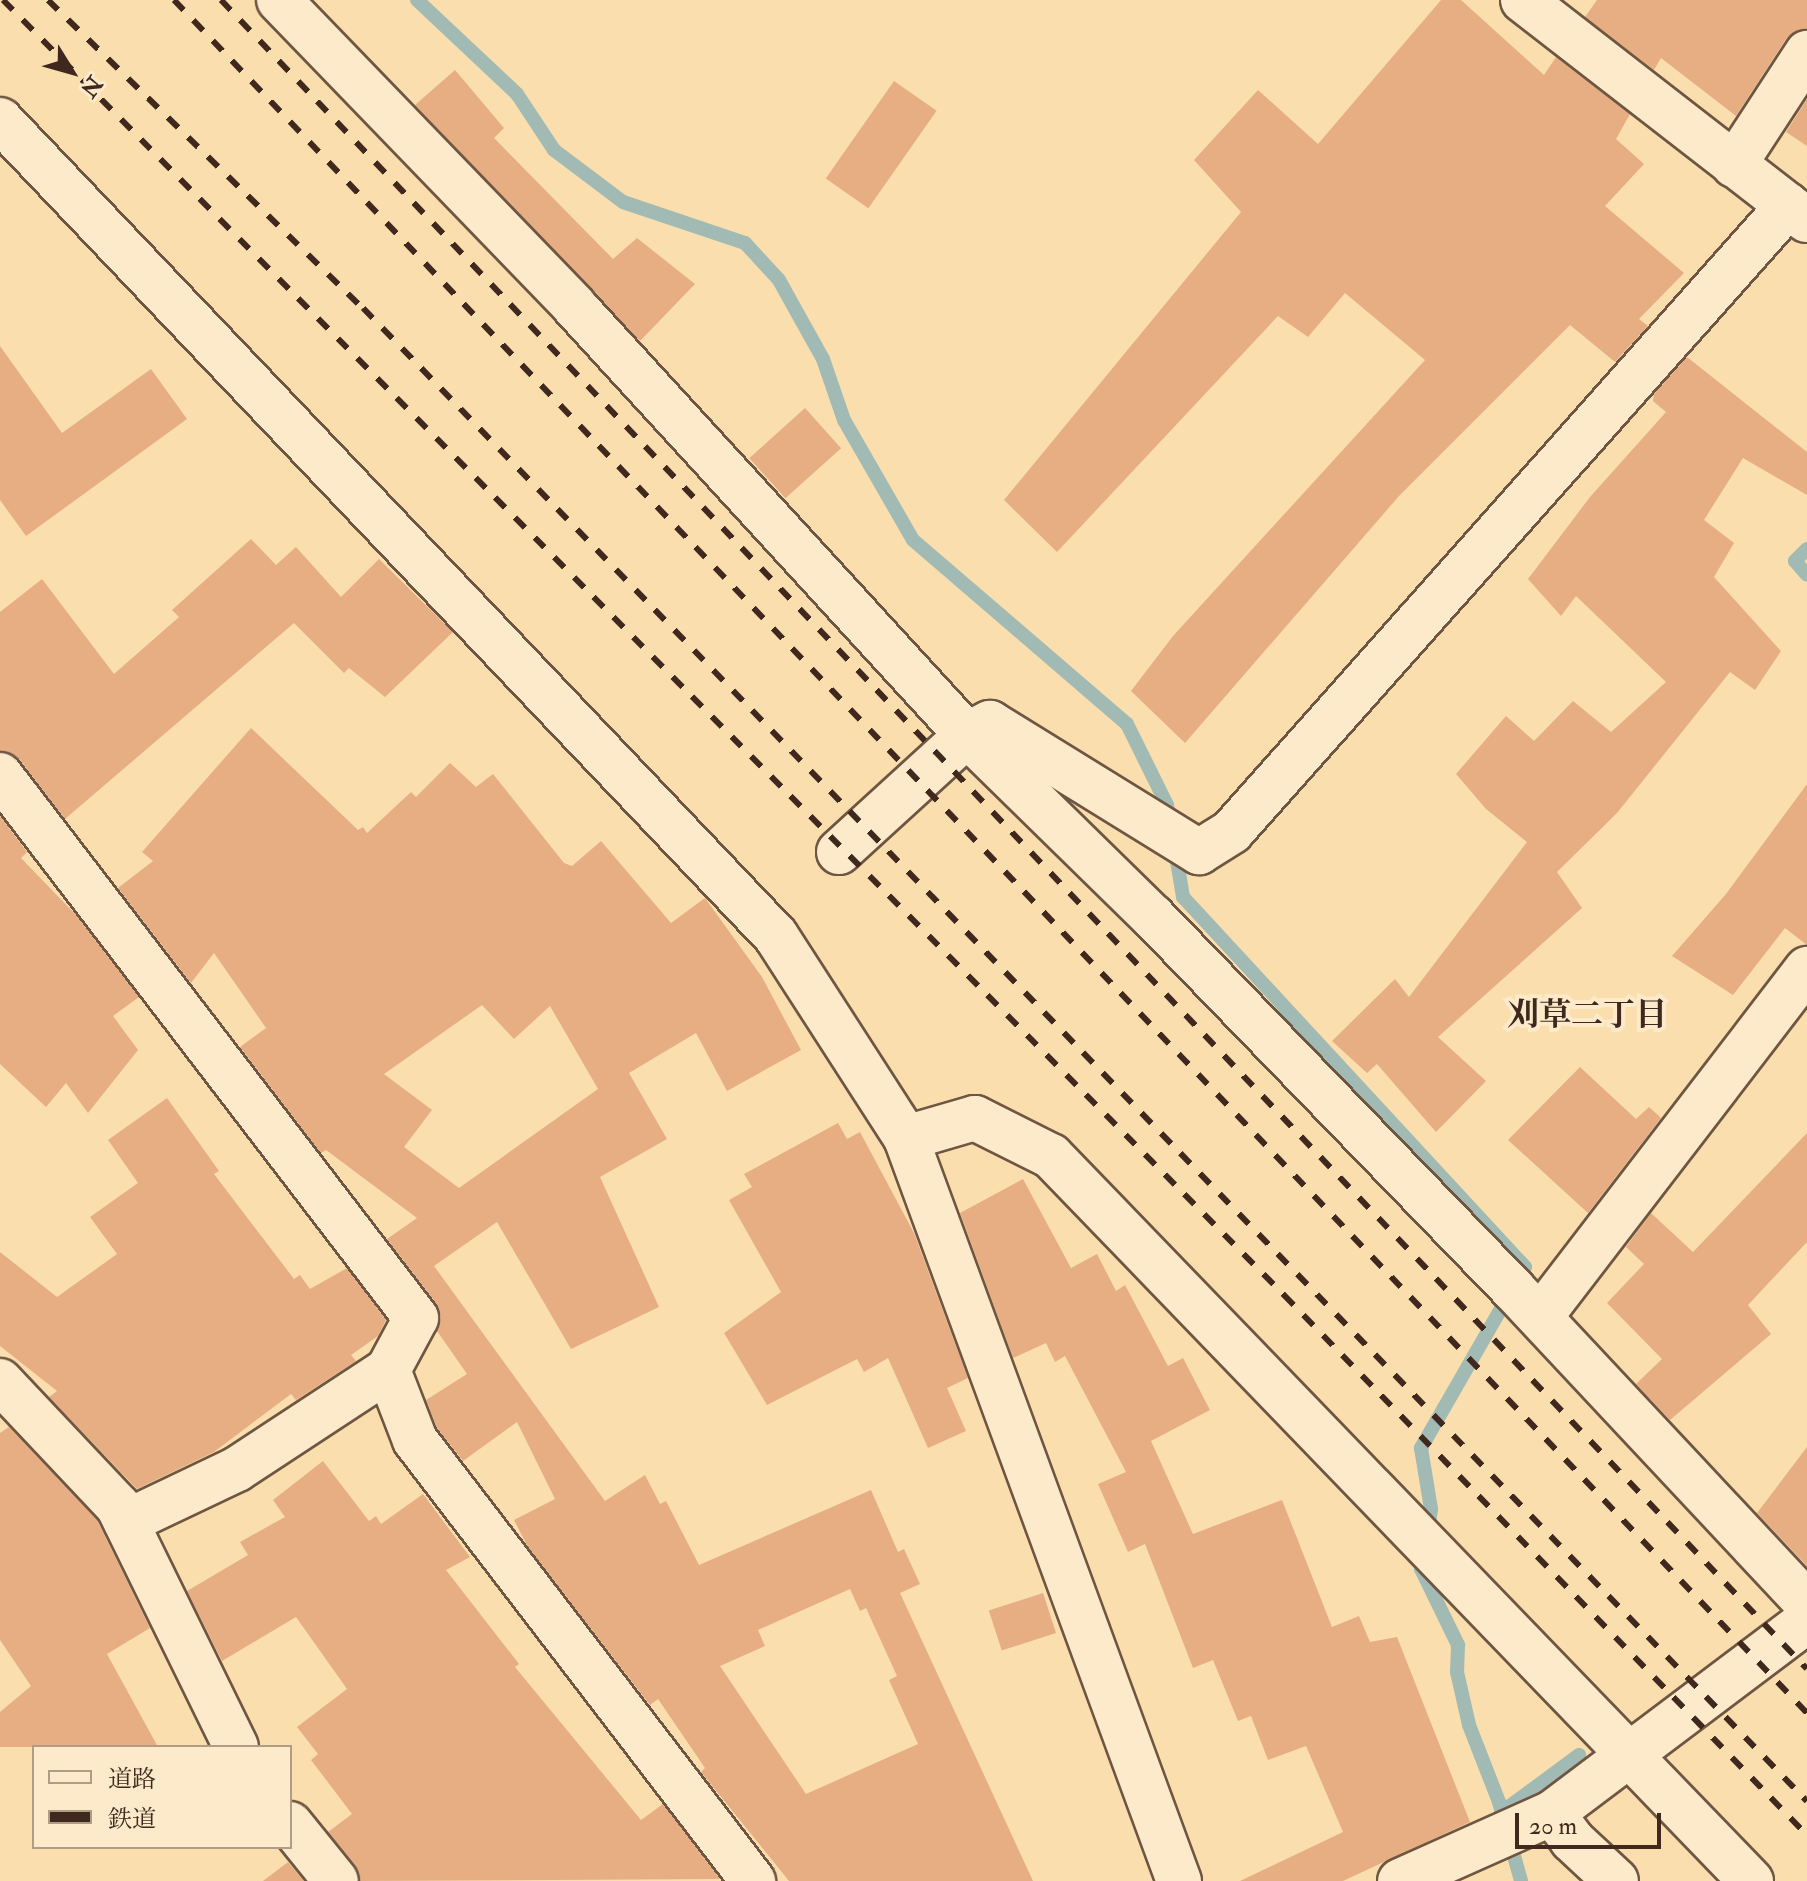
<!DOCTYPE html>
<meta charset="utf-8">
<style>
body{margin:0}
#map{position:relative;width:1807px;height:1881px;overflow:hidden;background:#fadeae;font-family:"IM FELL Double Pica","Noto Serif JP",serif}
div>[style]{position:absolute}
.stream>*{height:14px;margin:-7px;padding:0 7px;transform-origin:7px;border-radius:7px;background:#a1bab4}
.building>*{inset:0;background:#e7ae83;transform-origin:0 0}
.roads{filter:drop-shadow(2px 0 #6f5642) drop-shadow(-2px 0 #6f5642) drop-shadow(0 2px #6f5642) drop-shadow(0 -2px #6f5642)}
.street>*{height:44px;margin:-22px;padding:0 22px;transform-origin:22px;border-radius:22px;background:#fceaca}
.secondary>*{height:44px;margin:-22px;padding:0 22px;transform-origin:22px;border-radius:22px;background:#fceaca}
.rail>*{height:6px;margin-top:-3px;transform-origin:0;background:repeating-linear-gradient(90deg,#41281e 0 14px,transparent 0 28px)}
span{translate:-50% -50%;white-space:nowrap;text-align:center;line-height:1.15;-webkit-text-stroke:8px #fceaca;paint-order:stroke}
.neighbourhood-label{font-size:32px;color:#41281e;font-weight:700}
.legend{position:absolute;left:32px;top:1745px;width:260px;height:104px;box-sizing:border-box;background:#fceaca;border:2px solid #b19c85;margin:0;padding:10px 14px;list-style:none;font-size:24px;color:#41281e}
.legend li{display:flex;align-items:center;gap:16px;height:40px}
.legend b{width:40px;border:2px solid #b19c85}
.north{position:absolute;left:32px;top:32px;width:80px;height:80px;-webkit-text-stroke:6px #fceaca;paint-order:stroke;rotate:127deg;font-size:22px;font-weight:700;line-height:32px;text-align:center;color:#41281e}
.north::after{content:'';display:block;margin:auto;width:28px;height:36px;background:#41281e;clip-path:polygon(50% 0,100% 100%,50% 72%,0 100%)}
.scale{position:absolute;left:1515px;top:1813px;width:146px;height:36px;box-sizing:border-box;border:4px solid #41281e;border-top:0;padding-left:10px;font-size:24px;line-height:28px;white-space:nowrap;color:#41281e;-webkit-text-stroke:6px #fceaca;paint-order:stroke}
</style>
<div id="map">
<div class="stream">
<div style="left:417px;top:0;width:137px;rotate:43.2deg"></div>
<div style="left:517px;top:94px;width:67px;rotate:56.5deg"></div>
<div style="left:554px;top:150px;width:86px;rotate:37deg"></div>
<div style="left:623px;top:202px;width:129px;rotate:18.6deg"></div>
<div style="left:745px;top:243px;width:50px;rotate:47.4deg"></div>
<div style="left:779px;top:280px;width:90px;rotate:60.9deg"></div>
<div style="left:823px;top:359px;width:65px;rotate:71deg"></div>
<div style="left:844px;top:420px;width:138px;rotate:60.1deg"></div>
<div style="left:913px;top:540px;width:282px;rotate:40.7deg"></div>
<div style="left:1127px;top:724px;width:90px;rotate:63.7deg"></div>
<div style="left:1167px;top:805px;width:19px;rotate:81deg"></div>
<div style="left:1807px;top:549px;width:17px;rotate:135deg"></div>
<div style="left:1795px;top:561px;width:18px;rotate:49deg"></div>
<div style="left:1175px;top:849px;width:49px;rotate:80.5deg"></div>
<div style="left:1183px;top:897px;width:504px;rotate:47.25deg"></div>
<div style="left:1525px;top:1267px;width:209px;rotate:119.9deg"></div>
<div style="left:1421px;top:1448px;width:62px;rotate:80.7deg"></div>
<div style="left:1431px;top:1509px;width:27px;rotate:98deg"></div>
<div style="left:1423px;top:1556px;width:13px;rotate:99deg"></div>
<div style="left:1421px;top:1569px;width:85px;rotate:64deg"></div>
<div style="left:1458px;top:1645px;width:27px;rotate:92deg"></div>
<div style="left:1457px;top:1672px;width:54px;rotate:77.2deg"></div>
<div style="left:1469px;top:1725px;width:83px;rotate:68.7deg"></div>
<div style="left:1499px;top:1802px;width:82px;rotate:74.4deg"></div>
<div style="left:1502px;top:1812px;width:96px;rotate:-36.5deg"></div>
</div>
<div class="building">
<div style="clip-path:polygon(1441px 0,1461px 0,1544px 75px,1556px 57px,1630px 114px,1616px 139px,1644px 164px,1605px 206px,1684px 273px,1639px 319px,1648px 326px,1615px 362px,1570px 325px,1399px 496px,1185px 743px,1131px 691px,1173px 636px,1425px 360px,1345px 293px,1308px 337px,1278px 316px,1057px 552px,1004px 500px,1241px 212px,1194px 160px,1258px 90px,1318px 144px)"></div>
<div style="clip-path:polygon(1597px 0,1807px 0,1807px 28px,1786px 39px,1736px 116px,1661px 58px,1654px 70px,1585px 17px)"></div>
<div style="clip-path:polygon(455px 70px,504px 128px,494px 138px,613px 259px,637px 238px,695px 284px,640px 341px,415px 105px)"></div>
<div style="left:894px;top:81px;width:52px;height:119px;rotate:35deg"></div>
<div style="clip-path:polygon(1807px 99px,1807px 146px,1786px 132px)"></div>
<div style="clip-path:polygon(0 346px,62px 433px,151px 369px,187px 419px,26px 536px,0 500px)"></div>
<div style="clip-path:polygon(1687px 357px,1807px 452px,1807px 495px,1743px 458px,1704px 520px,1734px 543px,1714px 577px,1781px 651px,1755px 690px,1730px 672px,1617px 813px,1557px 872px,1582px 908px,1438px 1037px,1486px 1081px,1436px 1132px,1377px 1064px,1367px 1073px,1332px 1041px,1395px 979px,1409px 997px,1527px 842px,1486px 809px,1456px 774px,1506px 716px,1534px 741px,1573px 701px,1611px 732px,1666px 682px,1576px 596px,1561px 616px,1528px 579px,1590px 497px,1666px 412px,1653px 401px,1654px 394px)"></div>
<div style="left:805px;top:408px;width:54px;height:75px;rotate:48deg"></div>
<div style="clip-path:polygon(251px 539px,276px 565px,296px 547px,341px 597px,379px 559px,453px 632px,385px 697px,349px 668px,344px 673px,294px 623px,65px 819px,20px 760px,0 751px,0 612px,42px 579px,114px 674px,179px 617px,172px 610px)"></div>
<div style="clip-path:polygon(evenodd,251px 728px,358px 830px,363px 827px,367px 833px,411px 792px,416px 797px,450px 763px,476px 787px,493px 774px,564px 863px,572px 866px,601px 841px,671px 923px,705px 898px,762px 977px,801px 1050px,727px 1091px,696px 1033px,629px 1073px,667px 1139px,600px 1177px,659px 1307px,571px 1349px,497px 1222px,434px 1266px,605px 1501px,645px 1475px,660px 1504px,666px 1501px,699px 1565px,871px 1490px,898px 1552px,904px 1549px,920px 1584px,900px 1593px,1033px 1881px,789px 1881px,701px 1772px,705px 1768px,658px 1699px,650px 1705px,528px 1547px,514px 1520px,555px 1499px,517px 1422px,463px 1461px,437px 1428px,426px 1400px,467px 1374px,437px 1331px,441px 1317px,436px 1303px,387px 1239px,417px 1218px,326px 1150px,321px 1153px,240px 1047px,266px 1028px,214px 953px,191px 983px,118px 888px,153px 861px,142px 852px,251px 728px,482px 1005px,514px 1039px,550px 1006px,598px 1089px,459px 1188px,404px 1147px,432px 1110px,384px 1074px,482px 1005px,251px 728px,850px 1589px,860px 1611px,866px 1608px,897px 1676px,889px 1680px,918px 1744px,806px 1794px,720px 1666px,765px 1646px,758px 1630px,850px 1589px)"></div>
<div style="clip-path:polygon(1807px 784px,1807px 945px,1785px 928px,1733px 995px,1672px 956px,1726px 894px)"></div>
<div style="clip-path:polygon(0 816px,27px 852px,21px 858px,75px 914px,139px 997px,113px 1016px,138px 1050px,88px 1113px,66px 1083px,46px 1107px,0 1064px)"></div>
<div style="clip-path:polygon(1580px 1067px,1636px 1119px,1649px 1107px,1661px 1118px,1588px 1213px,1508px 1140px)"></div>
<div style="clip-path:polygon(167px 1098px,219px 1171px,214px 1174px,294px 1279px,300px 1275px,310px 1289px,347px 1268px,386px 1320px,378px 1336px,351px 1355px,356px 1361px,296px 1400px,291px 1394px,214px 1452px,137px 1489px,49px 1397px,57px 1391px,0 1346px,0 1252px,57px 1297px,117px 1254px,90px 1217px,138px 1183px,108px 1140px)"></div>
<div style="clip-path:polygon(838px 1123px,847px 1139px,860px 1132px,914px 1233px,968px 1378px,947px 1388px,966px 1431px,928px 1448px,888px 1358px,864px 1372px,857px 1359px,767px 1405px,724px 1333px,781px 1292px,729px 1200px,752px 1187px,744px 1174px)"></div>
<div style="clip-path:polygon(1807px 1133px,1807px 1242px,1748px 1305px,1771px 1334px,1670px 1420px,1636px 1384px,1662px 1359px,1607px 1303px,1644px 1264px,1626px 1247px,1651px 1213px,1693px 1252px)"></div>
<div style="clip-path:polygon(1023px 1179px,1071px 1268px,1097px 1254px,1116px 1291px,1125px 1285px,1168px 1366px,1183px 1358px,1210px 1410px,1151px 1441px,1193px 1534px,1282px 1500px,1332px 1627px,1359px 1616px,1370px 1642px,1397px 1637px,1470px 1822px,1343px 1881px,1240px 1881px,1343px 1832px,1306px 1746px,1268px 1760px,1251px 1716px,1238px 1721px,1213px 1660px,1193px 1668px,1145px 1544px,1128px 1552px,1098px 1484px,1126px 1472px,1065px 1356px,1055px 1362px,1046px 1343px,1013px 1358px,960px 1213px)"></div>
<div style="clip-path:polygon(9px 1427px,97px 1520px,150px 1628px,107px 1654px,158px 1747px,0 1747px,0 1712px,31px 1686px,0 1640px,0 1433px)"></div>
<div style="clip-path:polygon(1807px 1447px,1807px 1566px,1757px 1513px)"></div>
<div style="clip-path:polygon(323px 1461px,369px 1521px,376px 1516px,381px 1524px,423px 1494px,470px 1557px,446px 1570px,519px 1664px,515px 1667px,641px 1820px,663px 1804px,720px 1879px,360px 1881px,355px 1865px,328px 1832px,352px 1814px,311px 1760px,318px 1754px,297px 1727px,347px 1689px,296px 1617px,222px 1661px,187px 1591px,248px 1555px,240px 1542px,285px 1517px,273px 1500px)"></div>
<div style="left:1043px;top:1593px;width:42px;height:57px;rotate:72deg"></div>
<div style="clip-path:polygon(288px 1862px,304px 1881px,263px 1881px)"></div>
</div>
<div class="roads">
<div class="street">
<div style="left:279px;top:0;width:425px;rotate:46deg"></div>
<div style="left:574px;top:306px;width:582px;rotate:47.51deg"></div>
<div style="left:967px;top:735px;width:260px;rotate:44.4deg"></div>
<div style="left:1153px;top:917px;width:518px;rotate:45.94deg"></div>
<div style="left:1513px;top:1289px;width:430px;rotate:46.9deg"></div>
<div style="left:1523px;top:0;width:359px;rotate:37.8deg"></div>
<div style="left:1734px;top:165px;width:134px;rotate:-56.9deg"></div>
<div style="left:0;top:775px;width:684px;rotate:52.54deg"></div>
<div style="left:416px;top:1318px;width:59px;rotate:118.3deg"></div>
<div style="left:388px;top:1370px;width:75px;rotate:68.9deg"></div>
<div style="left:415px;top:1440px;width:556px;rotate:52.53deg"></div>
<div style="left:839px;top:852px;width:173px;rotate:-42.4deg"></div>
<div style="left:967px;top:735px;width:26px;rotate:-28deg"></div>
<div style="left:990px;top:723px;width:246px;rotate:31.7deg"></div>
<div style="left:1199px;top:852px;width:39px;rotate:-32deg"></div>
<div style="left:1232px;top:831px;width:837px;rotate:-48.34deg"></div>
<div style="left:1540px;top:1317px;width:439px;rotate:-52.5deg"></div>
<div style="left:0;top:1381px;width:172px;rotate:46.7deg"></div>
<div style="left:118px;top:1506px;width:268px;rotate:63.9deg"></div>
<div style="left:126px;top:1522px;width:123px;rotate:-25.5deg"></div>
<div style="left:237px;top:1469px;width:181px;rotate:-33.3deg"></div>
<div style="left:1552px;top:1813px;width:34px;rotate:53deg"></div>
<div style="left:1572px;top:1840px;width:60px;rotate:43deg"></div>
<div style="left:290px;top:1824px;width:73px;rotate:51.1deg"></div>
<div style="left:1400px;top:1881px;width:167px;rotate:-24.1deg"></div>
<div style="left:1552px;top:1813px;width:319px;rotate:-37deg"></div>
</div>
<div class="secondary">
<div style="left:0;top:120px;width:1126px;rotate:46.44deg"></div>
<div style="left:776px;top:936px;width:240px;rotate:57.2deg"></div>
<div style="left:906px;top:1138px;width:792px;rotate:69.83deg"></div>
<div style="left:906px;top:1138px;width:72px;rotate:-16.2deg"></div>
<div style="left:975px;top:1118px;width:85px;rotate:26.6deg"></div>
<div style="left:1051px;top:1156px;width:1008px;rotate:46.01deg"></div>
</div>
</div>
<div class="rail">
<div style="left:3px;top:0;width:1822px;rotate:45.31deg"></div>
<div style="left:1284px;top:1295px;width:752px;rotate:45.92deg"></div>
<div style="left:48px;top:0;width:441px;rotate:44.4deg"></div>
<div style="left:363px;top:308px;width:2077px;rotate:45.96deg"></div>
<div style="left:174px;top:0;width:2367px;rotate:46.37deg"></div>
<div style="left:221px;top:0;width:2302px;rotate:46.46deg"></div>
</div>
<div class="neighbourhood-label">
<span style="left:1587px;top:1015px">刈草二丁目</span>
</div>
<ul class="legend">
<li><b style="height:10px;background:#fceaca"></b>道路</li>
<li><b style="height:10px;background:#41281e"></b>鉄道</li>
</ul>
<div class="north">N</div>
<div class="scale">20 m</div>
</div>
